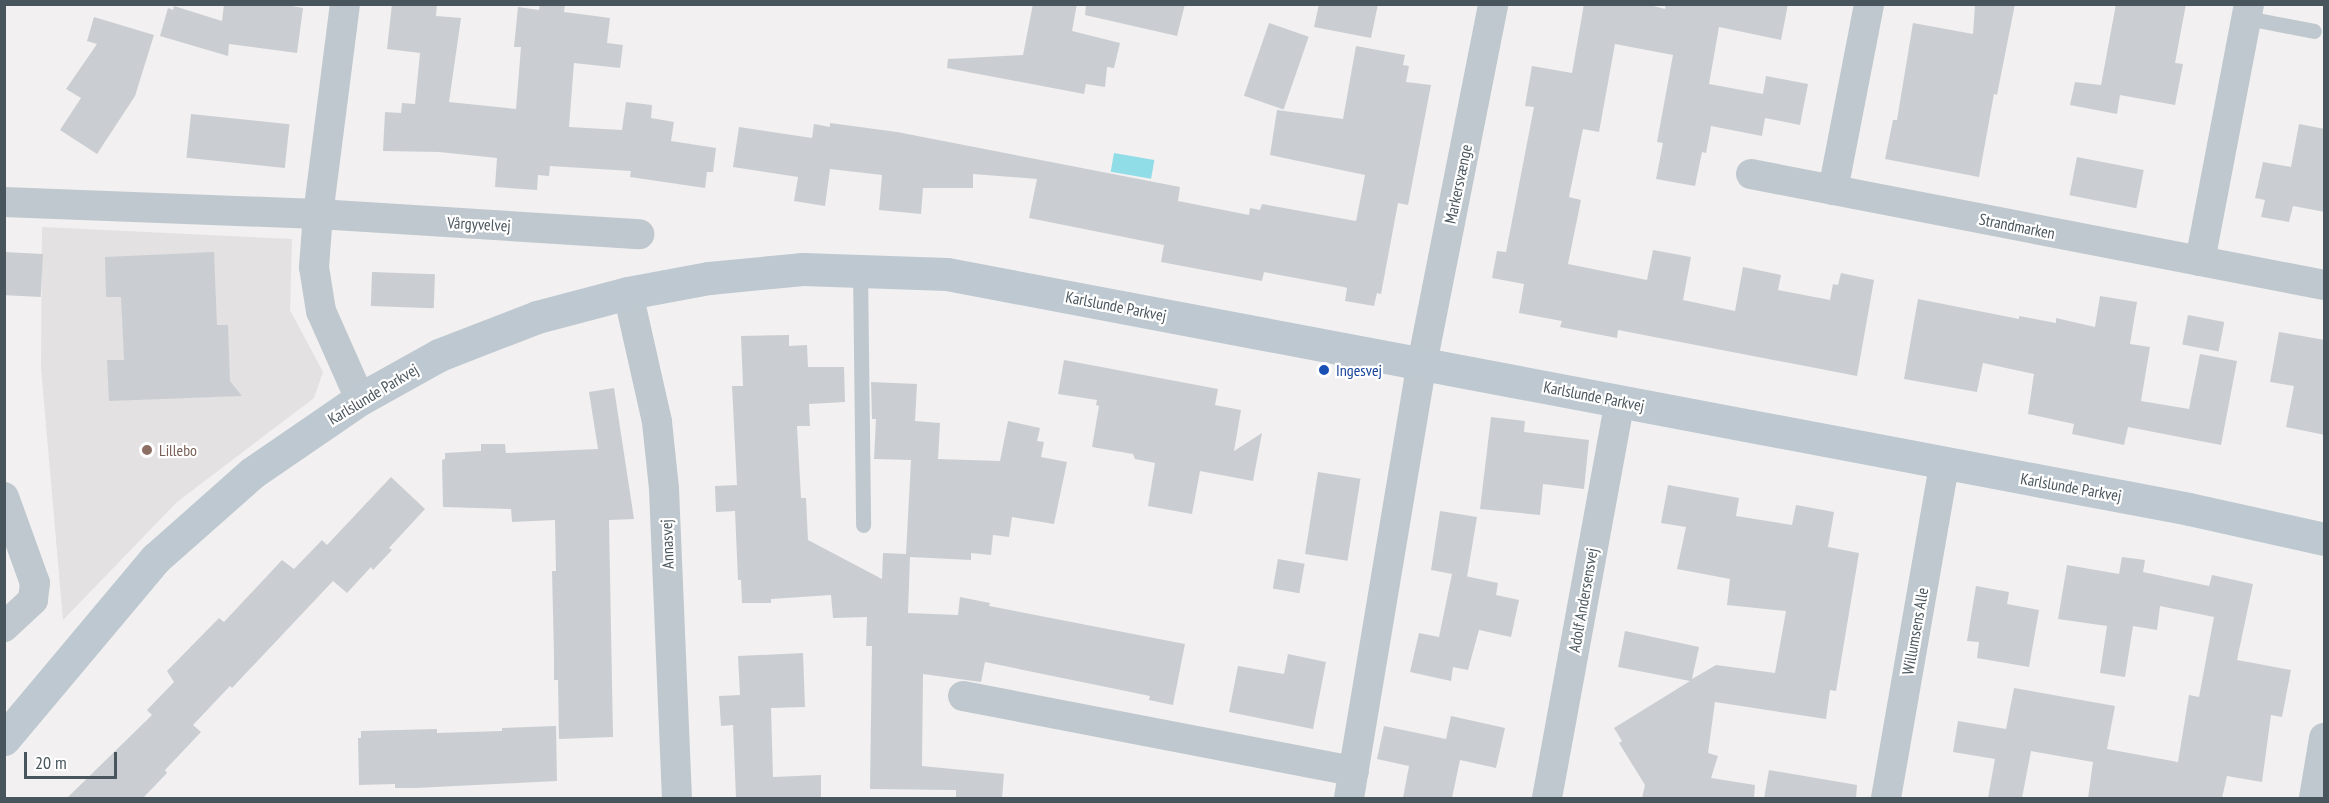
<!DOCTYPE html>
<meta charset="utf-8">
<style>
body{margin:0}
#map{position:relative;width:2329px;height:803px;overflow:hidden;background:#f2f0f0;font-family:"PT Sans Narrow",sans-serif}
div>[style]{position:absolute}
.education>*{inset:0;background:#e3e1e1}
.water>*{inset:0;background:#91dde7;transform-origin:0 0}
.building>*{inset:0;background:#caced2;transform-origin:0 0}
.lane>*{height:15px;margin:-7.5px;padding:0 7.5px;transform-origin:7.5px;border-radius:7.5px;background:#bfc8ce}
.street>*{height:30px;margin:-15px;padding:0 15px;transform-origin:15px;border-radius:15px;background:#bfc8ce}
.secondary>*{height:33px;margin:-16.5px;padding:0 16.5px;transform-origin:16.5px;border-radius:16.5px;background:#bdc8d0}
.dots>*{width:16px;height:16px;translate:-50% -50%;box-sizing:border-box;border:3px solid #fff;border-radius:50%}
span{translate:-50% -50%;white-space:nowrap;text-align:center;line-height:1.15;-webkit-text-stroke:4.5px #fff;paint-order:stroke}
.street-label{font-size:16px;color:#49555c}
.transit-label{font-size:16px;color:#164399}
.left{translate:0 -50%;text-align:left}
.education-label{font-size:16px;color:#785e54}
.frame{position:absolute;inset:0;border:6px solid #49555c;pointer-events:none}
.scale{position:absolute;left:24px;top:752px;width:93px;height:27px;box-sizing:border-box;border:3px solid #49555c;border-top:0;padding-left:8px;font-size:18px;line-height:21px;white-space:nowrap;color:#49555c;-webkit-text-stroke:4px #fff;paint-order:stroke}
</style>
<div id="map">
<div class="education">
<div style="clip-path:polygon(42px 227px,292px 239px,290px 310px,323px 372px,314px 398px,177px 502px,63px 620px,41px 368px)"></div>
</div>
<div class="water">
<div style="left:1114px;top:153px;width:41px;height:19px;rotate:10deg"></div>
</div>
<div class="building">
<div style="clip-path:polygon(224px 4px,281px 4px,303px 8px,297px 53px,229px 44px,228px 56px,160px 36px,168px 8px,173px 10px,174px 6px,222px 21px)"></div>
<div style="clip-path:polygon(392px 4px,437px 4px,436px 16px,461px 18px,449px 102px,516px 109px,521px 47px,514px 47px,518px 7px,539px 10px,540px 4px,565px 4px,564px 12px,610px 18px,607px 43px,623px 45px,620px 68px,574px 63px,569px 127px,622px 130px,626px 102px,652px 105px,651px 118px,674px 122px,671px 141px,716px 148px,713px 172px,707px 172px,705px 188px,630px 177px,631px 171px,550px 166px,549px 176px,538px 175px,537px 190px,495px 187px,497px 158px,439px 152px,383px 151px,385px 112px,401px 113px,402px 103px,415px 104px,420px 53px,387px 49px)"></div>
<div style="clip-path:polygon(1033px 4px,1077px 4px,1072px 31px,1120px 43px,1114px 68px,1107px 67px,1105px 87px,1086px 84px,1084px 94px,947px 68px,948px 59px,1023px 55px)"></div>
<div style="clip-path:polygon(1086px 4px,1185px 4px,1177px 36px,1085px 15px)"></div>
<div style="clip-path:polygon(1319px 4px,1378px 4px,1371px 38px,1314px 27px)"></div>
<div style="clip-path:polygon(1584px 4px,1645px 4px,1665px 9px,1666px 4px,1788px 4px,1781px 40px,1719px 27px,1709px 84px,1763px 94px,1766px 76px,1808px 84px,1800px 125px,1765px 118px,1762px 136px,1711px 126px,1706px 153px,1702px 152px,1695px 186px,1656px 179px,1663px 143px,1657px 142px,1673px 55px,1615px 44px,1599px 132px,1583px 129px,1569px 197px,1581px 200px,1568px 264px,1647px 280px,1653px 250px,1691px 257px,1683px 300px,1735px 311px,1743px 267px,1781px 275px,1778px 290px,1830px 300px,1833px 284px,1838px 285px,1841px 273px,1874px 280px,1857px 376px,1618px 330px,1617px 338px,1560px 327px,1562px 321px,1519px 313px,1524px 284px,1492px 278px,1497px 251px,1506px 252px,1534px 107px,1525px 106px,1532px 66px,1572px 73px)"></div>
<div style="clip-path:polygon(1975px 4px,2015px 4px,1997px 95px,1994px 94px,1979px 177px,1885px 159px,1893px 120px,1897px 120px,1913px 23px,1973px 34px)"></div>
<div style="clip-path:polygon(2116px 4px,2186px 4px,2175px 63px,2183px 64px,2175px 105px,2120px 95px,2117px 114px,2070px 105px,2075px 82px,2101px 85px)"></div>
<div style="clip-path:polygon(94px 17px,154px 35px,135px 96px,97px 154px,60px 130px,81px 98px,66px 89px,97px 44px,87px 41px)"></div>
<div style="left:1269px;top:23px;width:42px;height:77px;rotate:19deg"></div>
<div style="clip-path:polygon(1356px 46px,1405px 55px,1403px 65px,1409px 66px,1406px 82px,1431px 85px,1408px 205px,1398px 203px,1381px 294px,1377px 293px,1374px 306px,1345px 301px,1347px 288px,1344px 287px,1264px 272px,1262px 281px,1161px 262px,1164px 245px,1029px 218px,1037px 179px,973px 174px,973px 188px,923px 188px,921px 214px,879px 210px,882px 175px,830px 169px,825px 206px,794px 201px,798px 177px,733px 167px,739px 127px,812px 138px,814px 124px,830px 127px,830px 123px,897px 132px,1180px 187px,1178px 201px,1249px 215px,1250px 208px,1260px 210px,1262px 204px,1356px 221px,1365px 175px,1270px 155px,1277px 110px,1343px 119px)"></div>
<div style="left:191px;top:114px;width:99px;height:44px;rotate:6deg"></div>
<div style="clip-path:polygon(2299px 124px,2325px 129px,2325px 212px,2293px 206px,2289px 222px,2261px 217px,2265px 200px,2255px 198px,2263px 162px,2291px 167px)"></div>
<div style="left:2077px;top:157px;width:68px;height:39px;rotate:11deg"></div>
<div style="left:4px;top:252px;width:39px;height:43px;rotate:3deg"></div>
<div style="clip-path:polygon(214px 252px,217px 325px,228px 325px,230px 381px,242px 396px,109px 401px,107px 360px,124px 360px,121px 297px,106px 297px,105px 257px)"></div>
<div style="left:372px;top:272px;width:63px;height:34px;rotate:2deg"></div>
<div style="clip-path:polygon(2100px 296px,2137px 302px,2130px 344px,2150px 347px,2141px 401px,2189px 409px,2200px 354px,2237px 361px,2221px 445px,2128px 427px,2124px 445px,2072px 434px,2074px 424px,2028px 414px,2034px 374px,1983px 363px,1977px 392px,1904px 379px,1918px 299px,2019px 319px,2019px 316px,2056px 323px,2056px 318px,2095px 327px)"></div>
<div style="left:2188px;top:315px;width:37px;height:30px;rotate:11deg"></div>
<div style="clip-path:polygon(2279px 332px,2325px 340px,2325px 435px,2286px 427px,2294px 386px,2270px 382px)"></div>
<div style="clip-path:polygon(789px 335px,789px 346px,807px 345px,808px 367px,844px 367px,845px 402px,809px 404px,810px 426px,797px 426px,801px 498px,806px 498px,808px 540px,882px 579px,883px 553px,906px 554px,911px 460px,874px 459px,876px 419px,872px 419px,871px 382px,917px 384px,915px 421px,940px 423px,938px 459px,1000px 461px,1008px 421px,1040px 428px,1037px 441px,1044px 442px,1041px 457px,1067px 462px,1054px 524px,1012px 517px,1009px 537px,993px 535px,991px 555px,971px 553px,971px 560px,910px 557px,908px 613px,958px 615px,960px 597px,990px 603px,989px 606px,1185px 644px,1173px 705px,1149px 700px,1150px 696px,985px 662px,981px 682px,923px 674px,922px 766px,1004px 774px,1002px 798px,956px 798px,956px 790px,870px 789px,872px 646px,866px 646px,867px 617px,833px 618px,831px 595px,771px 599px,771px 603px,742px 603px,741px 580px,738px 580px,735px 511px,716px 512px,715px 486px,737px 485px,732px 386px,743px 386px,741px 336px)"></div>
<div style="clip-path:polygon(1064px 360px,1218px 389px,1215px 405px,1241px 410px,1234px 451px,1262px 433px,1253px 481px,1200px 471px,1192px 514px,1148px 506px,1155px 463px,1135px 459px,1133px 454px,1092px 447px,1099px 406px,1096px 405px,1097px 400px,1058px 394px)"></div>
<div style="clip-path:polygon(614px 388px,634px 519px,609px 520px,613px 737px,559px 739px,558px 680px,554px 680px,554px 654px,552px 571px,556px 571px,555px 520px,512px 522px,511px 509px,443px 507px,442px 460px,445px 459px,445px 453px,481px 451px,481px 444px,505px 444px,506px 453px,598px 449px,589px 392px)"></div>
<div style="clip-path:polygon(1491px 417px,1525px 421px,1524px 432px,1589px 440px,1584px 489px,1543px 484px,1540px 515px,1480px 509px)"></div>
<div style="left:1318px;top:472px;width:43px;height:83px;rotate:9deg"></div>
<div style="clip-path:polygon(391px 477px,425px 509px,389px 548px,392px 550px,373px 570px,371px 567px,347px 593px,333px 581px,232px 688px,230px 686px,193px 725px,201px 732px,165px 770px,167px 773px,143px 798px,67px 798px,152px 715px,147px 710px,174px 682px,167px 671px,219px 618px,224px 622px,282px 560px,294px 569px,322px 540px,327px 545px)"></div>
<div style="clip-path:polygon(1668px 485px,1739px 498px,1736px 516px,1792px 525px,1796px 505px,1834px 512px,1828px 547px,1859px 553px,1836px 691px,1830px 690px,1826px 719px,1715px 702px,1708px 753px,1718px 756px,1711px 778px,1755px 785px,1754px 798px,1642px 798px,1645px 785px,1619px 743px,1622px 741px,1614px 728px,1690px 681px,1618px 667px,1625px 631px,1699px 647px,1692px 679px,1716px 665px,1775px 673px,1786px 611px,1727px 605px,1730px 579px,1677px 569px,1686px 527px,1661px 523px)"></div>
<div style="clip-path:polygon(1440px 511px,1477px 517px,1467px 577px,1465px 576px,1498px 583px,1496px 595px,1519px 600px,1511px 637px,1479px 630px,1468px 670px,1453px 667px,1451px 681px,1410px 672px,1419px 633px,1439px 637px,1452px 574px,1431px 570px)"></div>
<div style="clip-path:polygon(2122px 557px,2145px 560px,2143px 572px,2209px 586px,2212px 575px,2253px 584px,2237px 660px,2291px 670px,2282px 717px,2271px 715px,2262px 782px,2227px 776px,2222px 798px,2088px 798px,2093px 762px,2031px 751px,2022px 798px,1988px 798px,1995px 759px,1953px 752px,1958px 721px,2006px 729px,2014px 688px,2115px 706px,2107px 749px,2178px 762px,2189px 695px,2199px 697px,2214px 617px,2160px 606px,2157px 630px,2133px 626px,2125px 677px,2100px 673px,2107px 626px,2058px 619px,2067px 565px,2119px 574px)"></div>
<div style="left:1278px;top:559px;width:27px;height:30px;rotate:10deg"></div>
<div style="clip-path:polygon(1976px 586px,2009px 592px,2007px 604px,2039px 610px,2029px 667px,1977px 658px,1979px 642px,1967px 641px)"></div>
<div style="clip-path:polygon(803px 653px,805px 707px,771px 708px,773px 777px,821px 775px,821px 798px,736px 798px,733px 725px,721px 726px,719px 696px,740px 695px,738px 656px)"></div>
<div style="clip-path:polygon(1288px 654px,1326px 662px,1313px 729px,1229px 712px,1238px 666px,1284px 674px)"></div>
<div style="clip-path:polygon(1451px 716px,1505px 728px,1496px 768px,1460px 760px,1452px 798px,1403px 798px,1409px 766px,1377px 759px,1384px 726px,1446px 739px)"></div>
<div style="clip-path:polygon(556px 726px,557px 781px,416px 788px,395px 788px,395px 784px,359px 785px,358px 738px,361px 738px,361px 731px,437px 729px,437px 733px,502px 731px,502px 728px)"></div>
<div style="clip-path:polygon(1769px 770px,1857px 785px,1856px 798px,1764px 798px)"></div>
</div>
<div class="lane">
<div style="left:2247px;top:18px;width:68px;rotate:11deg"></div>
<div style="left:860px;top:269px;width:256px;rotate:89.3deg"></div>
</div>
<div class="street">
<div style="left:345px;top:4px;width:212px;rotate:97.3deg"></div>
<div style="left:318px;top:214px;width:53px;rotate:94.3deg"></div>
<div style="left:314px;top:267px;width:45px;rotate:81deg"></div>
<div style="left:321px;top:311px;width:96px;rotate:66.1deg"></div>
<div style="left:1751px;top:174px;width:584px;rotate:10.96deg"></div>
<div style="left:1833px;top:190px;width:189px;rotate:-79deg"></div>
<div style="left:4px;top:202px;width:314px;rotate:2.2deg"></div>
<div style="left:318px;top:214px;width:322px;rotate:3.6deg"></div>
<div style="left:2200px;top:261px;width:262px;rotate:-79.2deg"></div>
<div style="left:628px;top:293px;width:132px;rotate:77.3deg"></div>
<div style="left:657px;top:422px;width:67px;rotate:84deg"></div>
<div style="left:664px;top:489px;width:309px;rotate:87.6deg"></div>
<div style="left:4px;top:497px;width:91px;rotate:70.2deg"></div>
<div style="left:35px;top:583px;width:17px;rotate:97deg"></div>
<div style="left:33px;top:600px;width:40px;rotate:137deg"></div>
<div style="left:963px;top:696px;width:398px;rotate:10.9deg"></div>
<div style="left:1349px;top:798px;width:440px;rotate:-80.5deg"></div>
<div style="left:1422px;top:364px;width:367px;rotate:-78.8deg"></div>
<div style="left:1547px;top:798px;width:404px;rotate:-79.6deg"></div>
<div style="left:1886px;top:798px;width:339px;rotate:-80.1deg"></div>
<div style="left:2314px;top:798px;width:61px;rotate:-80.5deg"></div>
</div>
<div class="secondary">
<div style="left:4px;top:739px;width:236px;rotate:-50deg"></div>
<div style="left:156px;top:558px;width:128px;rotate:-41.5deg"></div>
<div style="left:252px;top:473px;width:131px;rotate:-34.4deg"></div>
<div style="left:360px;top:399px;width:90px;rotate:-29.1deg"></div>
<div style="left:439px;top:355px;width:105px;rotate:-21.2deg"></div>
<div style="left:537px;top:317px;width:94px;rotate:-14.8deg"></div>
<div style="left:628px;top:293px;width:82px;rotate:-10.5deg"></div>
<div style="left:709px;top:278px;width:94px;rotate:-5.5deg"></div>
<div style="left:803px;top:269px;width:144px;rotate:2deg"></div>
<div style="left:947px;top:274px;width:1264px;rotate:10.71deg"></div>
<div style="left:2189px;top:509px;width:138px;rotate:12.5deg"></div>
</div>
<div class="dots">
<div style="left:1324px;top:370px;background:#1a4fb4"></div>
<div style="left:147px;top:450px;background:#8d6e63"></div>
</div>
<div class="street-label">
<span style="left:1458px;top:184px;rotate:-78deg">Markersvænge</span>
<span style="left:479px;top:224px;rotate:3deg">Vårgyvelvej</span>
<span style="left:2017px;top:226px;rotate:11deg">Strandmarken</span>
<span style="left:1116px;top:306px;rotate:11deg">Karlslunde Parkvej</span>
<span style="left:373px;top:394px;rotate:-31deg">Karlslunde Parkvej</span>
<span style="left:1594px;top:396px;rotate:11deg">Karlslunde Parkvej</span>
<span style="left:2071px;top:487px;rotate:10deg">Karlslunde Parkvej</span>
<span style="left:667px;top:544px;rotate:-92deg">Annasvej</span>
<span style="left:1583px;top:600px;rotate:-80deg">Adolf Andersensvej</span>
<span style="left:1915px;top:631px;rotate:-80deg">Willumsens Alle</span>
</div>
<div class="transit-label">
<span class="left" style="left:1336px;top:370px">Ingesvej</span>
</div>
<div class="education-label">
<span class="left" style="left:159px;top:450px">Lillebo</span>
</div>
<div class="frame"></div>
<div class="scale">20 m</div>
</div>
